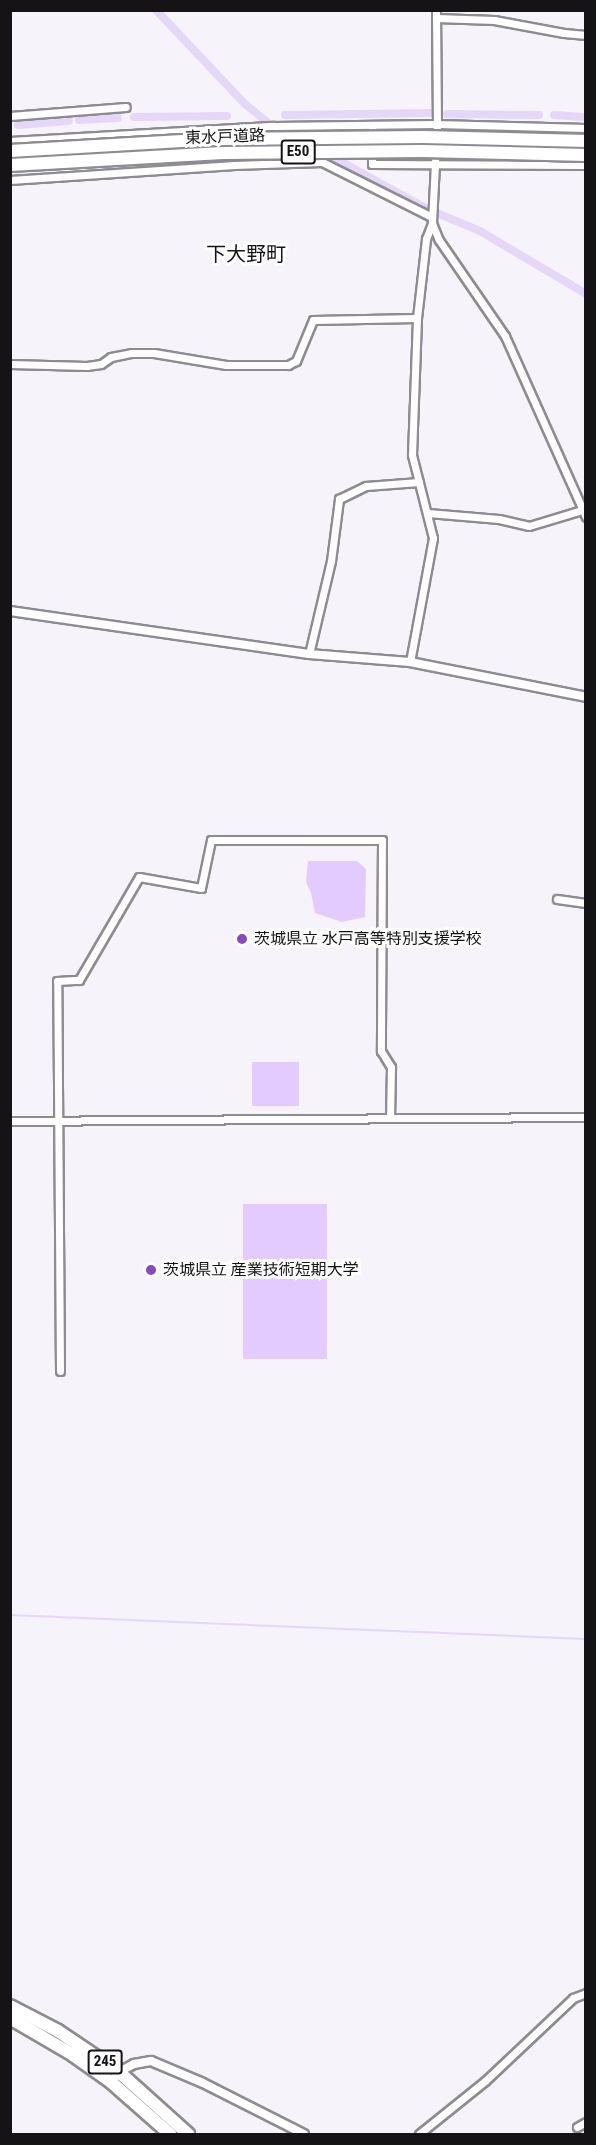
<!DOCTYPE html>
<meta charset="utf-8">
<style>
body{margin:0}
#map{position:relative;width:596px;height:2145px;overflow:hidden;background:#f6f3fa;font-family:"Roboto Condensed","Noto Sans JP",sans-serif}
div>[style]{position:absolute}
.green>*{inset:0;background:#e3caff;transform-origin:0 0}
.stream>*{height:2px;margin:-1px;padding:0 1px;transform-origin:1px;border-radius:1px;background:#e6d6f8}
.canal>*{height:8px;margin:-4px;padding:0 4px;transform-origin:4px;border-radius:4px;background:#e6d6f8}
.roads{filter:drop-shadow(2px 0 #8e8b91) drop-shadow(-2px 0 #8e8b91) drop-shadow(0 2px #8e8b91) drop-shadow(0 -2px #8e8b91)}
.minor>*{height:7px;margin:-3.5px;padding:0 3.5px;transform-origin:3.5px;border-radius:3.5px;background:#fff}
.tertiary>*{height:8px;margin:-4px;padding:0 4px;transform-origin:4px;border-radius:4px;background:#fff}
.trunk>*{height:12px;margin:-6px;padding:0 6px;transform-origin:6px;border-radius:6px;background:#fff}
.bridges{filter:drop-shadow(2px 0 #8e8b91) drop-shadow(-2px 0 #8e8b91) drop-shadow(0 2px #8e8b91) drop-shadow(0 -2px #8e8b91)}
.motorway-bridge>*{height:12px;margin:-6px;padding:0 6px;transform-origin:6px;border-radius:6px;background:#fff}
.dots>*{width:16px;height:16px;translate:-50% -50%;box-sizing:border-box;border:3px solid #fff;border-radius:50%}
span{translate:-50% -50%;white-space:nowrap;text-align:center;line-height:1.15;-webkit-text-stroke:6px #fff;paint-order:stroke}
.shield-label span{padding:2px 4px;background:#fff;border:2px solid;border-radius:4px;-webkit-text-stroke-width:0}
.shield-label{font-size:15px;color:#151316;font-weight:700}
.street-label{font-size:16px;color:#151316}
.poi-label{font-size:16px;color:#151316}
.left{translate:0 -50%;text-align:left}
.quarter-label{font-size:20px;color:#151316}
.frame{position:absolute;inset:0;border:12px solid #151316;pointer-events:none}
</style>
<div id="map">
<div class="green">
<div style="clip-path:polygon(308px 861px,357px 861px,366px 869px,365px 917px,342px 922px,315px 913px,311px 893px,306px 882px)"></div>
<div style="left:252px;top:1062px;width:47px;height:44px"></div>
<div style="left:243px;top:1204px;width:84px;height:155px"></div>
</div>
<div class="stream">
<div style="left:10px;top:1615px;width:576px;rotate:2.39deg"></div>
</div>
<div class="canal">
<div style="left:156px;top:10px;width:129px;rotate:46.6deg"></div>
<div style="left:245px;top:104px;width:27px;rotate:39deg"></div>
<div style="left:447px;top:114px;width:92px;rotate:0.6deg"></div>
<div style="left:285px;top:115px;width:147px;rotate:-0.8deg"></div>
<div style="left:554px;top:115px;width:29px;rotate:4deg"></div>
<div style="left:134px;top:117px;width:93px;rotate:-0.6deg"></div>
<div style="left:79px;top:120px;width:39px;rotate:-3deg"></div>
<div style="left:18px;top:125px;width:51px;rotate:-4.5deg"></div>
<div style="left:287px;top:132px;width:158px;rotate:28.8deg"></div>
<div style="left:425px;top:208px;width:60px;rotate:22.7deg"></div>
<div style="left:480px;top:231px;width:123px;rotate:30.7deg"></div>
</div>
<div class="roads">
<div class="minor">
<div style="left:436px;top:10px;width:114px;rotate:89.5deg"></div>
<div style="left:437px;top:124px;width:99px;rotate:92.9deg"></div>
<div style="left:432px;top:223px;width:18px;rotate:68deg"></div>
<div style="left:439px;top:240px;width:116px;rotate:55.5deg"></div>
<div style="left:505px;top:336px;width:198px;rotate:65.9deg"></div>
<div style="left:436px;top:18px;width:58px;rotate:2deg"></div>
<div style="left:494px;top:20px;width:71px;rotate:10.5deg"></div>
<div style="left:564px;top:33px;width:22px;rotate:5deg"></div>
<div style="left:10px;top:116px;width:116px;rotate:-4.4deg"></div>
<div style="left:372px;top:125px;width:39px;rotate:90deg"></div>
<div style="left:372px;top:164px;width:214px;rotate:0.3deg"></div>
<div style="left:10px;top:141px;width:264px;rotate:-3.3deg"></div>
<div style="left:274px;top:126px;width:163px;rotate:-0.7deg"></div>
<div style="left:437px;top:124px;width:149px;rotate:1.5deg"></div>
<div style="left:10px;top:180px;width:225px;rotate:-3.8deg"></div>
<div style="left:234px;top:165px;width:88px;rotate:-2deg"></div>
<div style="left:322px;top:162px;width:121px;rotate:26.6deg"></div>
<div style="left:10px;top:364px;width:77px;rotate:1.5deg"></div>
<div style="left:87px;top:366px;width:14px;rotate:-8deg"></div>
<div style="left:101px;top:364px;width:12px;rotate:-35deg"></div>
<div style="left:111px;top:357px;width:20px;rotate:-11deg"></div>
<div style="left:131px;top:353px;width:23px"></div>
<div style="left:154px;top:353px;width:73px;rotate:9.5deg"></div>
<div style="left:226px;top:365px;width:62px"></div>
<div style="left:288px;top:365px;width:9px;rotate:-27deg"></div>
<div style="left:296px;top:361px;width:44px;rotate:-67.5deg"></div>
<div style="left:313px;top:320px;width:104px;rotate:-1.1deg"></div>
<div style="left:428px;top:513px;width:71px;rotate:4.8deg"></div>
<div style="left:499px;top:519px;width:31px;rotate:13deg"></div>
<div style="left:529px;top:526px;width:55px;rotate:-16.8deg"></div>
<div style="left:309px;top:654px;width:96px;rotate:-76.7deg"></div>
<div style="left:331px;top:561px;width:63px;rotate:-82.6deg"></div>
<div style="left:339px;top:499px;width:30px;rotate:-26deg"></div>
<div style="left:366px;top:486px;width:53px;rotate:-4.3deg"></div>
<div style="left:410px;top:662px;width:126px;rotate:-79.5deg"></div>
<div style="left:433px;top:538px;width:86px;rotate:-104.2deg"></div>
<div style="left:412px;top:455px;width:137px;rotate:-87.9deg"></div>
<div style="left:417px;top:318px;width:80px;rotate:-83.5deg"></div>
<div style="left:426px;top:239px;width:17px;rotate:-69deg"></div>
<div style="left:557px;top:899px;width:29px;rotate:8deg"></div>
<div style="left:10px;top:1121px;width:576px;rotate:-0.4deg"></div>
<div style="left:60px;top:1371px;width:390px;rotate:-90.4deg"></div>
<div style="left:57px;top:981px;width:22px;rotate:-3deg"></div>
<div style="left:79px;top:980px;width:119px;rotate:-59.8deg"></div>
<div style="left:139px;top:877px;width:63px;rotate:10.1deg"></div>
<div style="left:201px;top:888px;width:49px;rotate:-78.2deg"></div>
<div style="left:211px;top:840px;width:171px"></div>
<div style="left:382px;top:840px;width:211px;rotate:90.3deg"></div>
<div style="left:381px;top:1051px;width:19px;rotate:58deg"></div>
<div style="left:391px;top:1067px;width:51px;rotate:91.1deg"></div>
<div style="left:577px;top:2127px;width:10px;rotate:-29deg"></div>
<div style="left:419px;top:2134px;width:85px;rotate:-38.8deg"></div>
<div style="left:485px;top:2081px;width:121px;rotate:-43.3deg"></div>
<div style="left:573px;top:1998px;width:14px;rotate:-21deg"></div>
</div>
<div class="tertiary">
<div style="left:10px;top:611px;width:302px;rotate:8.2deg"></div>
<div style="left:309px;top:654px;width:101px;rotate:4.5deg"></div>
<div style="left:410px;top:662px;width:179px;rotate:11.2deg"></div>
<div style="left:111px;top:2082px;width:13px;rotate:-51deg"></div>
<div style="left:119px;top:2072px;width:17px;rotate:-28deg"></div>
<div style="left:134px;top:2064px;width:17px;rotate:-10deg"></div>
<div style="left:151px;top:2061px;width:56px;rotate:22.9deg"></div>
<div style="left:203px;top:2083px;width:113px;rotate:26.8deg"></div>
</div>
<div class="trunk">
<div style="left:10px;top:2006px;width:54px;rotate:27.5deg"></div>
<div style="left:58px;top:2031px;width:73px;rotate:33.9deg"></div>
<div style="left:119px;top:2072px;width:93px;rotate:41.9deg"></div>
<div style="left:10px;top:2018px;width:73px;rotate:30.4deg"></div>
<div style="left:73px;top:2055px;width:47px;rotate:35.4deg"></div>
<div style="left:111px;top:2082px;width:79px;rotate:41.4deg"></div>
</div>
</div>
<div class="bridges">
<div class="motorway-bridge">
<div style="left:10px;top:151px;width:211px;rotate:-3.3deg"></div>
<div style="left:221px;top:139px;width:202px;rotate:-0.6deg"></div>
<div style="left:423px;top:137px;width:163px;rotate:1.4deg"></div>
<div style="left:10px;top:165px;width:213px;rotate:-3.2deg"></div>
<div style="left:223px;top:153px;width:199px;rotate:-0.6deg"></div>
<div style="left:422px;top:151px;width:164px;rotate:1.4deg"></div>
</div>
</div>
<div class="dots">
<div style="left:242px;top:939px;background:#894abf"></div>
<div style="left:151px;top:1270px;background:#894abf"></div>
</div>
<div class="shield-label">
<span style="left:298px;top:152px">E50</span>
<span style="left:105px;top:2062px">245</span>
</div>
<div class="street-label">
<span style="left:225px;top:137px;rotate:-2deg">東水戸道路</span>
</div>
<div class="poi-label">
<span class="left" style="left:254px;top:939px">茨城県立 水戸高等特別支援学校</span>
<span class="left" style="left:163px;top:1270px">茨城県立 産業技術短期大学</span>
</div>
<div class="quarter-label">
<span style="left:246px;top:254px">下大野町</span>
</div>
<div class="frame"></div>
</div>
